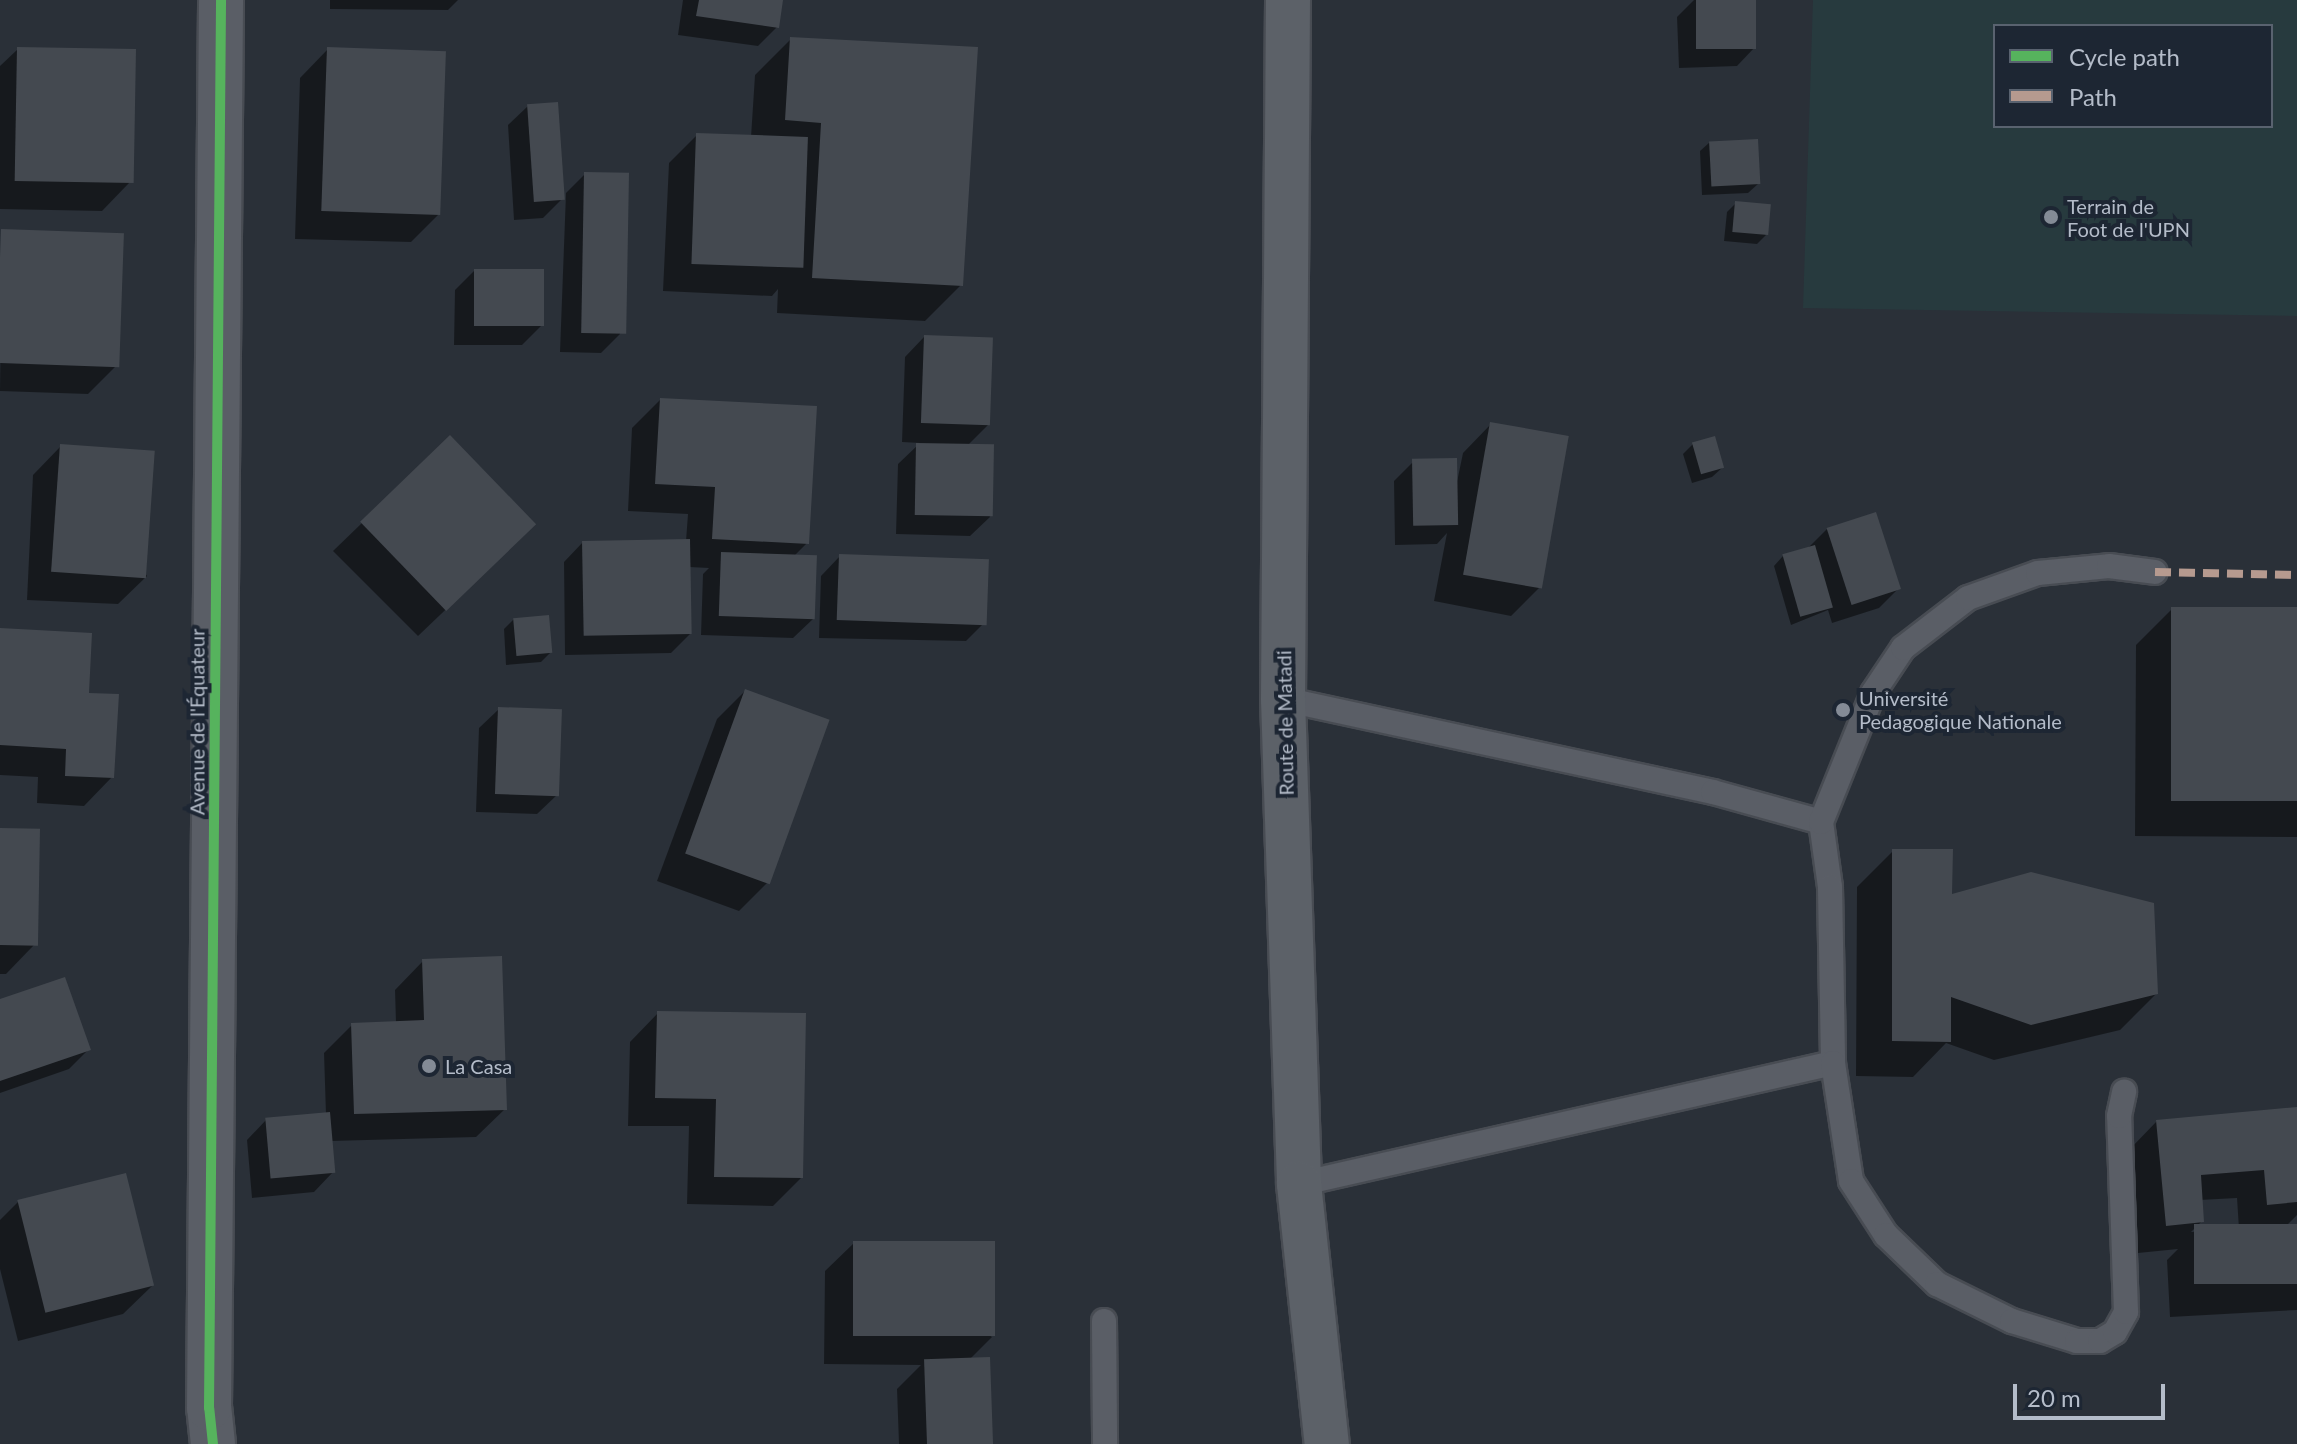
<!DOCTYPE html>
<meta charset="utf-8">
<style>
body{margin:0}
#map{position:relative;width:2297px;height:1444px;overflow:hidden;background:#2a3038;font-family:Lato,sans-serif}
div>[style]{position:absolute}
.green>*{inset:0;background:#273a3e}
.shadow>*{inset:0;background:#0007}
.building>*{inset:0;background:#444950;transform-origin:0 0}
.roads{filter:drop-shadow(2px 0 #484c53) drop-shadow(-2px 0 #484c53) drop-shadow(0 2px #484c53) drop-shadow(0 -2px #484c53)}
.lane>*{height:24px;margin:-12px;padding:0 12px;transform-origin:12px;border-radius:12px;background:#5a5e66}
.street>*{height:44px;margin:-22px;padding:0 22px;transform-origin:22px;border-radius:22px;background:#5a5e66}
.primary>*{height:44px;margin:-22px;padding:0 22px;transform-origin:22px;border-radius:22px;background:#5c6168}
.quiet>*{height:8px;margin-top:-4px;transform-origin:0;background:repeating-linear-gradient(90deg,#b69a8f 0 16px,transparent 0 24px)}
.cycleway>*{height:10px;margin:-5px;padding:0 5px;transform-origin:5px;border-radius:5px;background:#56b35d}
.dots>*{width:22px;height:22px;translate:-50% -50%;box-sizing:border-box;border:4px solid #1d2633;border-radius:50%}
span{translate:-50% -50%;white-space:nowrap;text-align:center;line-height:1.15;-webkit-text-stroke:8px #1d2633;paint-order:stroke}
.poi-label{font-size:20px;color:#b4bcc9}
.left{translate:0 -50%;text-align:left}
.street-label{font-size:20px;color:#b4bcc9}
.legend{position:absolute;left:1993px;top:24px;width:280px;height:104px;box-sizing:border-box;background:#1d2633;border:2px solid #59626f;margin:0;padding:10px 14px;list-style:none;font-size:24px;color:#b4bcc9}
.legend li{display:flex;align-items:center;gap:16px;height:40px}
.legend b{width:40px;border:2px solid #59626f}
.scale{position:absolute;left:2013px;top:1384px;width:152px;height:36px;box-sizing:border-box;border:4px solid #b4bcc9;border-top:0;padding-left:10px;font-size:24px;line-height:28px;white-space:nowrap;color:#b4bcc9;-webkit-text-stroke:6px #1d2633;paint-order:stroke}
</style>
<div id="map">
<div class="green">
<div style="clip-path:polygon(evenodd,1813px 0,2297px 0,2297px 316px,1803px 308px,1813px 0,1995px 26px,2271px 26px,2271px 126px,1995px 126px,1995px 26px)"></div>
</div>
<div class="shadow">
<div style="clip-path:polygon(330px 0,458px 0,448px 10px,330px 9px)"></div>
<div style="clip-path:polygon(683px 0,781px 0,777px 27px,758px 46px,678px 35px)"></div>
<div style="clip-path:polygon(1694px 0,1754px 0,1756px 46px,1737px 66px,1679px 68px,1677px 17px)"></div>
<div style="clip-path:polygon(791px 39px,961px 285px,925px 321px,777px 313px,778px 289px,772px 296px,663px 291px,669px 163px,697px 135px,751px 137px,755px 75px)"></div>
<div style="clip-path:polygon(18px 49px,130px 182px,102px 211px,0 209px,0 66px)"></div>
<div style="clip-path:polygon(328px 49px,439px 214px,411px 242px,295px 239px,300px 78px)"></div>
<div style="clip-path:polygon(528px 106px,562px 199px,543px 218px,514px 220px,508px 125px)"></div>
<div style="clip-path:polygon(1710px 142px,1758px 184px,1748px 193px,1702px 195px,1700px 151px)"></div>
<div style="clip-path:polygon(585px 174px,620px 334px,601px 353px,560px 352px,566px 193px)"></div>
<div style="clip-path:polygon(1736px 203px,1766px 235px,1757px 244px,1724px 241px,1727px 212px)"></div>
<div style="clip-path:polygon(2px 231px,116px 366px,88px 394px,0 391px)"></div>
<div style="clip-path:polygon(474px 271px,541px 326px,522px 345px,454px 345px,455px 290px)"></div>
<div style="clip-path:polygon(924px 337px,988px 425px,967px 446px,990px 517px,970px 536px,896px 534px,898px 464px,920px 443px,902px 442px,905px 357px)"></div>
<div style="clip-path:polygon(660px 400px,807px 543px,793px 557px,813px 619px,793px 638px,701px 635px,703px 574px,709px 568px,689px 567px,690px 634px,671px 653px,565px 655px,564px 562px,583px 542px,686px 541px,688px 514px,628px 511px,632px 428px)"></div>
<div style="clip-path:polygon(1491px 424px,1540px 587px,1511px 616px,1434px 601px,1447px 533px,1437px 544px,1395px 545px,1394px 481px,1413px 462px,1457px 482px,1463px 453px)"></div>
<div style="clip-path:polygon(1693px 444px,1722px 468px,1712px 477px,1692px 483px,1683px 454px)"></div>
<div style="clip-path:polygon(61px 446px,147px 576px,118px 604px,27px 600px,33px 475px)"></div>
<div style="clip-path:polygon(362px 523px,506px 552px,418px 636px,333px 551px)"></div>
<div style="clip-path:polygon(1827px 529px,1899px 588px,1879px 608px,1832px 623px,1828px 610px,1791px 625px,1774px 566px,1783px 556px,1808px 548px)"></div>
<div style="clip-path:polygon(840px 556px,985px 622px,966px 641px,819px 638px,821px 576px)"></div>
<div style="clip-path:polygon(2172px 609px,2297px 609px,2297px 837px,2135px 836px,2136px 645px)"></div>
<div style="clip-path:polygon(514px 619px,550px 653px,541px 662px,506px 665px,504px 629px)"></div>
<div style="clip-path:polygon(0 630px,87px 695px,112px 777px,84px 806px,37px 803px,38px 777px,0 775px)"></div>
<div style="clip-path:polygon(745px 691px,767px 883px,739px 911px,657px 881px,717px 719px)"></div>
<div style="clip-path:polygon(499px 709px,557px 795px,537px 814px,476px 812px,479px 728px)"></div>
<div style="clip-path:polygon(0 830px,34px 945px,6px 974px,0 974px)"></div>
<div style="clip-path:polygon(1893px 851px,1950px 896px,2156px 994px,2120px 1030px,1994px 1060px,1946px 1043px,1913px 1077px,1856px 1076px,1857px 887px)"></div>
<div style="clip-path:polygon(423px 961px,505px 1109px,476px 1137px,331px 1141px,333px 1172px,314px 1192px,252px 1198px,247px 1140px,266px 1120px,326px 1115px,324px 1053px,352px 1025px,396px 1023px,395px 990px)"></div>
<div style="clip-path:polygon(0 1001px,88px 1050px,69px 1069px,0 1093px)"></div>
<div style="clip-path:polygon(658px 1013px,801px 1178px,773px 1206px,687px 1204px,689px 1126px,628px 1126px,630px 1042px)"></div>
<div style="clip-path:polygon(evenodd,2297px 1109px,2297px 1215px,2285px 1227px,2297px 1226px,2297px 1310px,2170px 1317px,2167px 1260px,2178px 1249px,2138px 1253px,2129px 1150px,2157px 1121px,2297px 1109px,2237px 1198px,2239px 1229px,2191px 1232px,2202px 1221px,2200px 1200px,2237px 1198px)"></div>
<div style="clip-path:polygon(18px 1202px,152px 1286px,123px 1314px,18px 1341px,0 1269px,0 1220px)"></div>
<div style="clip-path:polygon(854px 1243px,992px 1337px,970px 1359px,991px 1444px,899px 1444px,897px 1389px,921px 1365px,824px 1364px,825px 1271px)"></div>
</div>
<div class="building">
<div style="clip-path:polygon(699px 0,783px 0,779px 28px,696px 16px)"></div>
<div style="left:1696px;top:0;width:60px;height:49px"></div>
<div style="clip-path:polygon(790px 37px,978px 47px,963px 286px,812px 278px,821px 123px,785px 120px)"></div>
<div style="left:17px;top:47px;width:119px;height:134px;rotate:1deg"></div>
<div style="left:327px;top:47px;width:119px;height:164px;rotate:2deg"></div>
<div style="left:558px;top:102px;width:98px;height:31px;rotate:86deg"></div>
<div style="left:696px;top:133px;width:112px;height:131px;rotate:2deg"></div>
<div style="left:1758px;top:139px;width:45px;height:49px;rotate:87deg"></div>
<div style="left:584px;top:172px;width:45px;height:161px;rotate:1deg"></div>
<div style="left:1735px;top:201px;width:36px;height:31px;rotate:5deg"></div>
<div style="left:1px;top:229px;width:123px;height:134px;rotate:2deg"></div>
<div style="left:474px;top:269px;width:70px;height:57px"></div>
<div style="left:924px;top:335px;width:69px;height:88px;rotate:2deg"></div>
<div style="clip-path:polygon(660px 398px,817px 406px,809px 544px,712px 539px,715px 487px,655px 484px)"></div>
<div style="left:1490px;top:422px;width:80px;height:155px;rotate:10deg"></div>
<div style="left:450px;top:435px;width:124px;height:125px;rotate:46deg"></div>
<div style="left:1715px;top:436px;width:33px;height:24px;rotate:74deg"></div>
<div style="left:916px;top:443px;width:78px;height:72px;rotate:1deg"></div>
<div style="left:60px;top:444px;width:95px;height:128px;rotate:4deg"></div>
<div style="left:1457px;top:458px;width:67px;height:45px;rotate:89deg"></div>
<div style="left:1876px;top:512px;width:81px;height:52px;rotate:72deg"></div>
<div style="left:690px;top:539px;width:95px;height:108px;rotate:89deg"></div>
<div style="left:1815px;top:545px;width:65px;height:34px;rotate:74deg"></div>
<div style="left:721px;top:552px;width:96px;height:64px;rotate:2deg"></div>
<div style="left:839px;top:554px;width:150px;height:66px;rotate:2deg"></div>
<div style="left:2171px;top:607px;width:126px;height:194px"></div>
<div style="left:549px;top:615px;width:38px;height:36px;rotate:85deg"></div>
<div style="clip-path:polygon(0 628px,92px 633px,89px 693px,119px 694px,114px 778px,65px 776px,66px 749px,0 745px)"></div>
<div style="left:745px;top:689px;width:90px;height:175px;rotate:20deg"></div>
<div style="left:498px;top:707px;width:64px;height:87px;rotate:2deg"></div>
<div style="left:0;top:828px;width:40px;height:117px;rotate:1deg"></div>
<div style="clip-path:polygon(1892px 849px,1953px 849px,1952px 894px,2031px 872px,2154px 903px,2158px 994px,2031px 1025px,1951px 997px,1951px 1042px,1892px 1041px)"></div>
<div style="clip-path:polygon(502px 956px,507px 1110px,354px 1114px,351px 1023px,424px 1020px,422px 959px)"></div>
<div style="clip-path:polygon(65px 977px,91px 1050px,0 1081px,0 999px)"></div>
<div style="clip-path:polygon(657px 1011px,806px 1013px,803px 1178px,714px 1177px,716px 1099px,655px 1098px)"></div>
<div style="clip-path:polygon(2297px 1107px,2297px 1202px,2267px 1205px,2264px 1170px,2201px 1175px,2204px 1222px,2166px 1226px,2156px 1120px)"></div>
<div style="left:330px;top:1112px;width:61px;height:65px;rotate:85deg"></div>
<div style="left:126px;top:1173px;width:116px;height:112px;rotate:76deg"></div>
<div style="left:2297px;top:1224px;width:60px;height:103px;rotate:90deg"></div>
<div style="left:853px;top:1241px;width:142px;height:95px"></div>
<div style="left:990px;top:1357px;width:87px;height:66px;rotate:88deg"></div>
</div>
<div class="roads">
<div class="lane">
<div style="left:1283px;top:699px;width:440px;rotate:12.2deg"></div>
<div style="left:1713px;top:792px;width:112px;rotate:15.5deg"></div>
<div style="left:1821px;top:822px;width:66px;rotate:82.1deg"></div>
<div style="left:1830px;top:887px;width:176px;rotate:89deg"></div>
<div style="left:1833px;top:1063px;width:548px;rotate:167.23deg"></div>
<div style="left:1821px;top:822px;width:139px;rotate:-68deg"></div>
<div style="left:1873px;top:693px;width:54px;rotate:-56.3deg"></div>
<div style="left:1903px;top:648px;width:82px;rotate:-37.6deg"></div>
<div style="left:1968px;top:598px;width:74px;rotate:-19.7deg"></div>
<div style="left:2038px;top:573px;width:71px;rotate:-5.6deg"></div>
<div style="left:2109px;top:566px;width:46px;rotate:7.4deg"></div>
<div style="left:1833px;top:1063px;width:119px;rotate:81.3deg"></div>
<div style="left:1851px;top:1181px;width:64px;rotate:57.1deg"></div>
<div style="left:1886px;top:1235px;width:71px;rotate:43.9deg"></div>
<div style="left:1937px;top:1284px;width:84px;rotate:26.3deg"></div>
<div style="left:2012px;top:1321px;width:68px;rotate:17.1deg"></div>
<div style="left:2077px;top:1341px;width:23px"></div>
<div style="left:2100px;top:1341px;width:17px;rotate:-31deg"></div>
<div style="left:2115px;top:1332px;width:23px;rotate:-61deg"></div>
<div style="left:2126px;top:1312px;width:196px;rotate:-92deg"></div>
<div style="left:2119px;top:1116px;width:25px;rotate:-78deg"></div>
<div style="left:1104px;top:1321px;width:123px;rotate:89.5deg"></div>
</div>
<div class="street">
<div style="left:213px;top:1444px;width:36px;rotate:-96deg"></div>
<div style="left:209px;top:1408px;width:1408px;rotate:-89.51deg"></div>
</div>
<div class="primary">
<div style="left:1288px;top:0;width:699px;rotate:90.41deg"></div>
<div style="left:1283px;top:699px;width:485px;rotate:88.1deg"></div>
<div style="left:1299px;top:1184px;width:262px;rotate:83.9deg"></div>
</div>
</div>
<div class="quiet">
<div style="left:2155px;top:572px;width:142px;rotate:1.2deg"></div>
</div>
<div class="cycleway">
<div style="left:213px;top:1444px;width:36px;rotate:-96deg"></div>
<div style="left:209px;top:1408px;width:1408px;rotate:-89.51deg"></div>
</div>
<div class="dots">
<div style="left:2051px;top:217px;background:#848b96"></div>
<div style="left:1843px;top:710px;background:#848b96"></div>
<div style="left:429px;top:1066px;background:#848b96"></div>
</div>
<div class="poi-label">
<span class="left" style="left:2067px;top:218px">Terrain de<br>Foot de l'UPN</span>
<span class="left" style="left:1859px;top:710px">Université<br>Pedagogique Nationale</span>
<span class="left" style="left:445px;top:1066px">La Casa</span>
</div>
<div class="street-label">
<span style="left:197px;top:722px;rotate:-90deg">Avenue de l'Équateur</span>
<span style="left:1285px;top:723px;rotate:-91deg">Route de Matadi</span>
</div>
<ul class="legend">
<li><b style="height:10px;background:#56b35d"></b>Cycle path</li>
<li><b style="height:10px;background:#b69a8f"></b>Path</li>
</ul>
<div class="scale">20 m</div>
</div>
